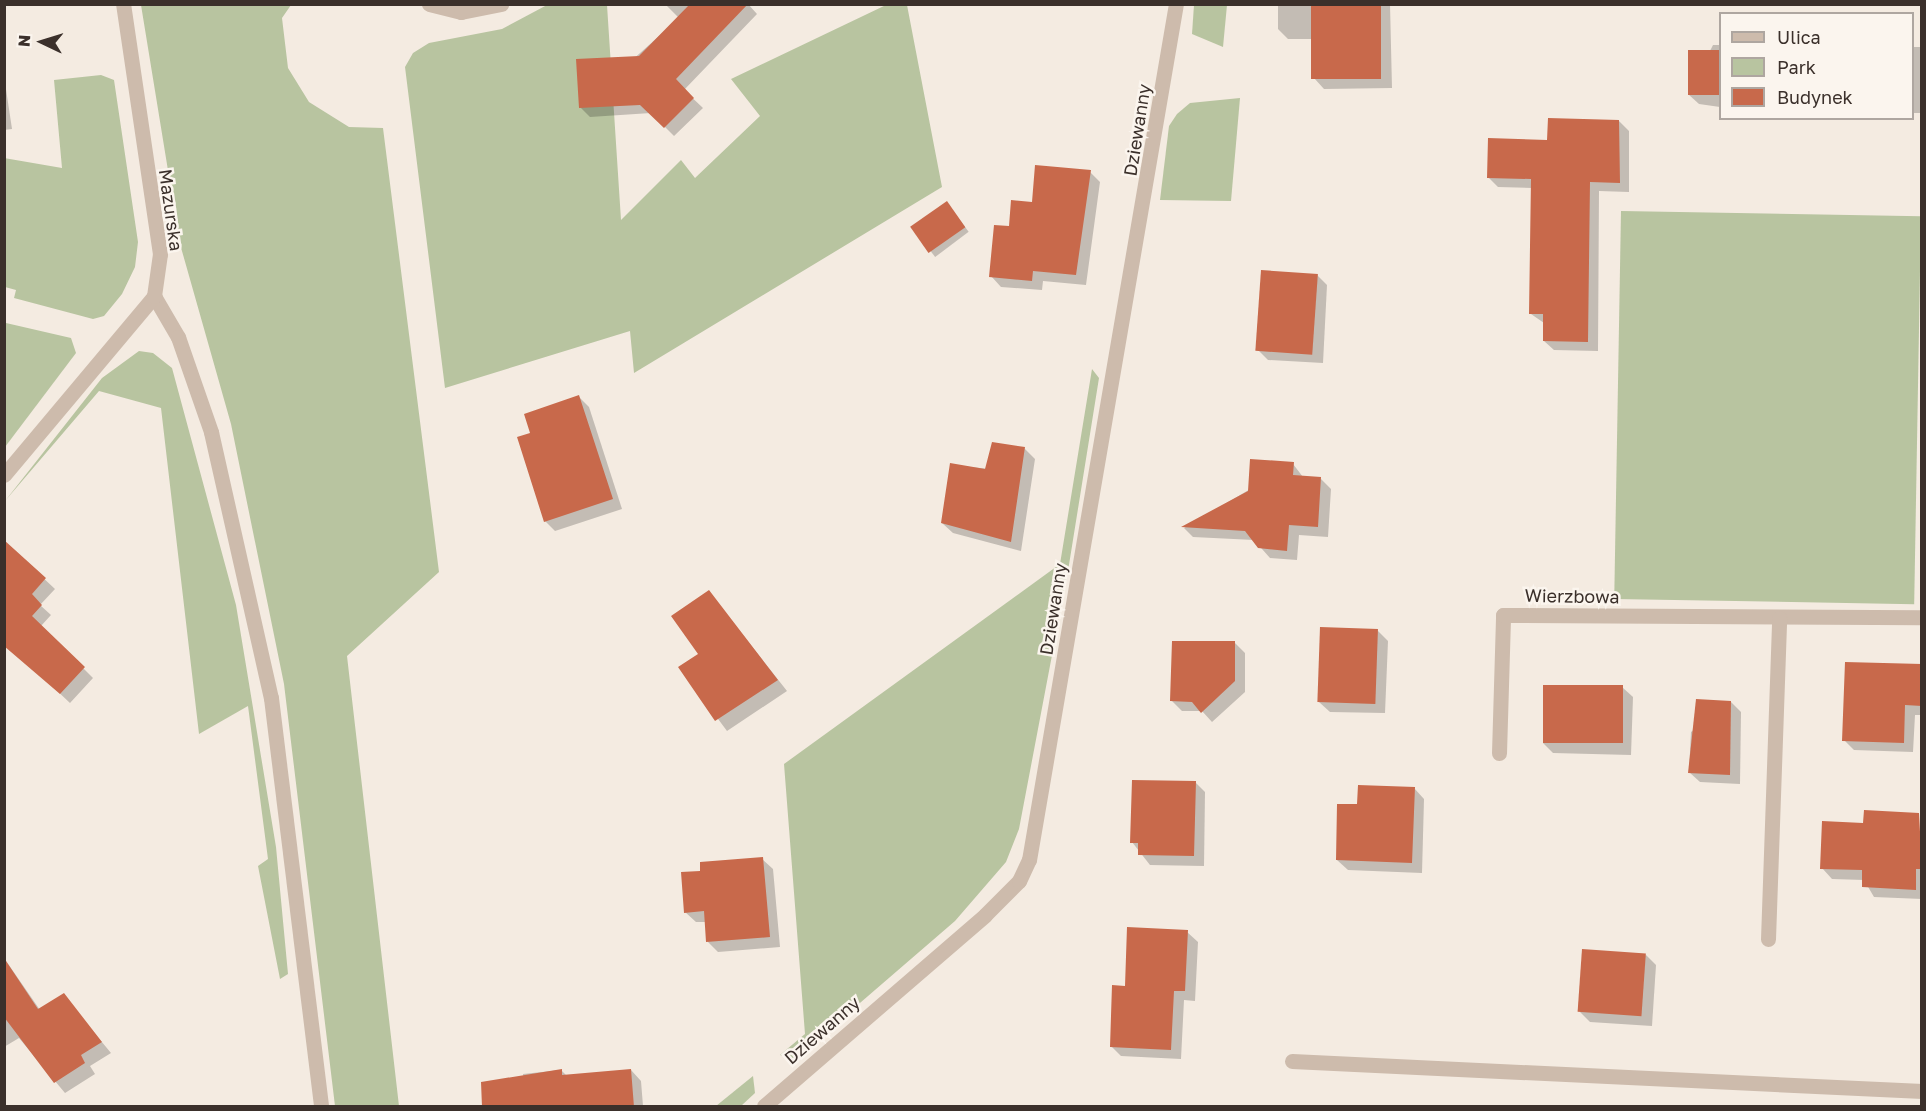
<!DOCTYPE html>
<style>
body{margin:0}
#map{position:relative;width:1926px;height:1111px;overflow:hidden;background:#f4ebe1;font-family:"Golos Text",sans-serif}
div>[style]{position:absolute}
.green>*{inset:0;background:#b8c4a0;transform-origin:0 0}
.shadow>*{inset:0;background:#0003;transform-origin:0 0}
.building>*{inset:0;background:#c8694b;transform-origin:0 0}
.lane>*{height:15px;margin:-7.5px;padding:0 7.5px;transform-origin:7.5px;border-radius:7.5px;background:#cdbbac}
.street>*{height:15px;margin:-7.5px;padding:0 7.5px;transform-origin:7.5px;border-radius:7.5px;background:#cdbbac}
span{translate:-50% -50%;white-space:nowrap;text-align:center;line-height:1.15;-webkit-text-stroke:5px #fbf5ee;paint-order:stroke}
.street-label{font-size:18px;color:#3b302b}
.frame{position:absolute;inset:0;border:6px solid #3b302b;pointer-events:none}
.legend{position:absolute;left:1719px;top:12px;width:195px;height:108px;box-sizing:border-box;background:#fbf5ee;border:2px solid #aea6a0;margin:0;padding:8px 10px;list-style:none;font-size:18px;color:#3b302b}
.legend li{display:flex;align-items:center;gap:12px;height:30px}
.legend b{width:30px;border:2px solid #aea6a0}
.north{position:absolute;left:12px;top:12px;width:60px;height:60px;-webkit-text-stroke:4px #fbf5ee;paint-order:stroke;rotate:274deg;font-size:16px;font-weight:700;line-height:24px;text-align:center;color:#3b302b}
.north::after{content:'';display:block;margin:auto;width:21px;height:27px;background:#3b302b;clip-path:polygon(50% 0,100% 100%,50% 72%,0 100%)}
</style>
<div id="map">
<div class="green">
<div style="clip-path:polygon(141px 5px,291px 5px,282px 18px,288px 68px,309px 102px,349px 127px,383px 128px,439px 572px,347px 656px,399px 1106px,335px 1106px,284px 684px,231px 424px,180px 244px)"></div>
<div style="clip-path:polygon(547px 5px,607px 5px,621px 220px,681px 160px,695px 178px,760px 116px,731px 79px,886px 5px,907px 5px,942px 187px,634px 373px,630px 331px,445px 388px,405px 67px,413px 53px,429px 43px,502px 29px)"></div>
<div style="clip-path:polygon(1194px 5px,1227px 5px,1223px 47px,1192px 34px)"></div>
<div style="clip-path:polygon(101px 75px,114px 80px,138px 242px,135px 267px,122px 294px,104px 316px,93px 319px,14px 298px,16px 290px,5px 287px,4px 158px,62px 168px,54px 80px)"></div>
<div style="clip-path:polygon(1240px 98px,1231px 201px,1160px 200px,1169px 126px,1177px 114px,1190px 103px)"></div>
<div style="left:1621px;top:211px;width:300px;height:388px;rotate:1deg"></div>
<div style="clip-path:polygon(6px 323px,71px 338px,76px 353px,5px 447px)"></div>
<div style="clip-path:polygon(139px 351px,153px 353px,172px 368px,236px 605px,276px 847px,288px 974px,280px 979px,258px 866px,268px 859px,248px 706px,199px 734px,161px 408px,99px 391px,5px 501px,102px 378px)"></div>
<div style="clip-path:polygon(1092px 369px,1099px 378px,1068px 571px,1019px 829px,1006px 862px,955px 921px,795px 1059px,780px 1055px,805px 1034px,784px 764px,1060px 564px)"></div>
<div style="clip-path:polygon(753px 1076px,755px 1093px,741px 1106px,716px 1106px)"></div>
</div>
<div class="shadow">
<div style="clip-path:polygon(665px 4px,748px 4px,757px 14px,684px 90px,703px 108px,674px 136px,651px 113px,590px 117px,580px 107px,679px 18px)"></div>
<div style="clip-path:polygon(1278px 4px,1390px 4px,1392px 88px,1324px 89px,1314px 78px,1313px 39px,1288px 39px,1278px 29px)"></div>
<div style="clip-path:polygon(1713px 45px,1720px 45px,1720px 107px,1699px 104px,1688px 94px)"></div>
<div style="left:1912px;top:47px;width:10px;height:66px"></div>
<div style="clip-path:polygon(4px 76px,12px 129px,4px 130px)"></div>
<div style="clip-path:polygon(1619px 121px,1629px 131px,1629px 192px,1599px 191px,1598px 351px,1554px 350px,1544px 341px,1544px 323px,1531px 314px,1533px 188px,1498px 187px,1488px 177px,1549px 141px)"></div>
<div style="clip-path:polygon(1090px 172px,1100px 182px,1086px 285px,1043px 281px,1042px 290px,1001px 287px,991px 276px,1010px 228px,1033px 203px)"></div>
<div style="left:947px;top:203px;width:36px;height:42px;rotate:53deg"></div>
<div style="clip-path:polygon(1317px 275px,1327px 285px,1323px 363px,1268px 360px,1258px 350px)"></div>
<div style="clip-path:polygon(579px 397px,589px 407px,622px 509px,555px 531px,545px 521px,532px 434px)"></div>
<div style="clip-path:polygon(1024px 448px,1035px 459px,1021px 551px,953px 533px,942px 523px,951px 465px,990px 469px)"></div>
<div style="clip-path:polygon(1293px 464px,1303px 477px,1320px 478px,1331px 489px,1328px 537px,1299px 535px,1297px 560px,1270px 558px,1254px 540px,1193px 537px,1184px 528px)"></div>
<div style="clip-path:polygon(6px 543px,55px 589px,40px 605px,51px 615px,41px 626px,93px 678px,70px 703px,5px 642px)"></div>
<div style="clip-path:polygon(709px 592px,787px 691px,727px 731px,680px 668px,700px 654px)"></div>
<div style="clip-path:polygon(1377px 630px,1388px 641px,1385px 713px,1330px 712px,1319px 702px)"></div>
<div style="clip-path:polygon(1234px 642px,1245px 653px,1245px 692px,1212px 722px,1202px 711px,1182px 711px,1172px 701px)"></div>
<div style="clip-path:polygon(1922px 666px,1922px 715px,1915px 715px,1913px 752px,1854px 750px,1844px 740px)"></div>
<div style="clip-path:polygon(1622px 687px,1633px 697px,1631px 755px,1553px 753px,1543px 743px)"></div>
<div style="clip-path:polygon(1731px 702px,1741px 712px,1740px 784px,1700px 782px,1689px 772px,1691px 732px)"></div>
<div style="clip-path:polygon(1195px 782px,1205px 792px,1204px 866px,1150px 865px,1132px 842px)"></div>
<div style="clip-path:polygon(1414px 788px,1424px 799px,1422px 873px,1348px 870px,1337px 860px,1359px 806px)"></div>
<div style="clip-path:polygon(1918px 814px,1922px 899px,1874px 897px,1864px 880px,1832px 879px,1822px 868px,1865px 824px)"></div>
<div style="clip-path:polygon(762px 859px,773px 869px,780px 947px,718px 952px,708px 942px,706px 922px,696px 922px,685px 912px,702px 872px)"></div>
<div style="clip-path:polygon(1187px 932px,1198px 942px,1195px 1001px,1184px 1000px,1181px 1059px,1121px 1056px,1111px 1046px,1126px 988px)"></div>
<div style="clip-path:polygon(1646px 955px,1656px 965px,1652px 1026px,1590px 1022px,1580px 1012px)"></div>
<div style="clip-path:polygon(4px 958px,40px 1010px,63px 995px,111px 1053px,90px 1066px,95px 1074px,65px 1093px,19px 1038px,4px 1047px)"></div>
<div style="clip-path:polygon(561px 1070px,567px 1076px,631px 1070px,641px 1081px,643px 1106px,526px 1106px,523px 1074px)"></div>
</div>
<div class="building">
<div style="clip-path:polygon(690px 4px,748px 4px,676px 79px,694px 98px,664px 128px,640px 105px,579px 108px,576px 59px,639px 56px)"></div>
<div style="left:1311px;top:4px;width:70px;height:75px"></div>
<div style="left:1688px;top:50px;width:32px;height:45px"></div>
<div style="clip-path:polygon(1548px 118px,1619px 120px,1620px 183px,1590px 182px,1588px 342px,1543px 341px,1543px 314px,1529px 314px,1531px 179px,1487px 178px,1488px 138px,1547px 140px)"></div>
<div style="clip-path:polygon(1035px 165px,1091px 170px,1076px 275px,1033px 271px,1032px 281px,989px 277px,994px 225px,1009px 226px,1011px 200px,1032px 202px)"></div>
<div style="left:947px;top:201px;width:32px;height:45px;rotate:55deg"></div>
<div style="left:1261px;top:270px;width:57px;height:81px;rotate:4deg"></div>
<div style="clip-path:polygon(579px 395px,613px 499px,544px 522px,517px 437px,530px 433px,524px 414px)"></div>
<div style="clip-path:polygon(992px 442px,1025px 447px,1011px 542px,941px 523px,950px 463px,985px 469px)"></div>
<div style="clip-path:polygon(1250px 459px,1294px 462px,1293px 475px,1321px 477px,1318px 527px,1289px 525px,1287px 551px,1258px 548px,1245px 531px,1181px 527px,1248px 491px)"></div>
<div style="clip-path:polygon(4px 540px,46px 578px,32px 594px,42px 605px,32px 616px,85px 667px,60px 694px,4px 646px)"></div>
<div style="clip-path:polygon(709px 590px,778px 680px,715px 721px,678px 667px,698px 654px,671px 616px)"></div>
<div style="left:1320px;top:627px;width:58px;height:75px;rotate:2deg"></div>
<div style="clip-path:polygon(1172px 641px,1235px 641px,1235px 681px,1201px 713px,1192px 702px,1170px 701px)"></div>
<div style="clip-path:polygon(1845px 662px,1922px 664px,1922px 706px,1905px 705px,1904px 743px,1842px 741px)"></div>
<div style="left:1543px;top:685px;width:80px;height:58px"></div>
<div style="clip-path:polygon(1696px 699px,1731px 701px,1730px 775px,1688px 773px)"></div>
<div style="clip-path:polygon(1132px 780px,1196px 781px,1194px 856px,1138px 855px,1138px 843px,1130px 843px)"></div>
<div style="clip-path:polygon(1358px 785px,1415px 787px,1412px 863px,1336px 860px,1337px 804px,1357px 804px)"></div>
<div style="clip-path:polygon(1864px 810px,1919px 813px,1922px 869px,1916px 869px,1916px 890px,1862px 887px,1862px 870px,1820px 869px,1822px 821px,1863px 823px)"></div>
<div style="clip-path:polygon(763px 857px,770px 937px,706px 942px,704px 911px,684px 913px,681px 872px,700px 871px,700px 862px)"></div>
<div style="clip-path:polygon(1127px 927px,1188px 930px,1185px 991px,1174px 991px,1171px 1050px,1110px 1047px,1112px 985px,1125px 986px)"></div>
<div style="left:1582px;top:949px;width:64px;height:63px;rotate:4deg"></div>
<div style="clip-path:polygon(4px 958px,38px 1009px,64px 993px,102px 1042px,81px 1055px,85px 1063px,54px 1083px,4px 1017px)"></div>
<div style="clip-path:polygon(562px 1069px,562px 1075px,631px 1069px,634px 1107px,482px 1107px,481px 1082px)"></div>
</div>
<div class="lane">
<div style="left:1292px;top:1061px;width:631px;rotate:2.73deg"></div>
</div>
<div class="street">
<div style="left:429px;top:4px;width:33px;rotate:14deg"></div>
<div style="left:461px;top:12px;width:41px;rotate:-11.3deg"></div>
<div style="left:154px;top:296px;width:48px;rotate:59.7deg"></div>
<div style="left:178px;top:337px;width:101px;rotate:70.8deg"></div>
<div style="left:211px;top:432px;width:273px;rotate:77.3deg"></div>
<div style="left:271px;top:698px;width:411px;rotate:83deg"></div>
<div style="left:4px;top:475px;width:234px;rotate:-50deg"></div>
<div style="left:154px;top:296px;width:42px;rotate:-81.9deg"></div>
<div style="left:160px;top:254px;width:253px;rotate:-98.4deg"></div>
<div style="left:1499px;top:753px;width:138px;rotate:-88.3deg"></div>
<div style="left:1503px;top:615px;width:419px;rotate:0.3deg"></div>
<div style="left:1768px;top:939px;width:321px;rotate:-88deg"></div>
<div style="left:764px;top:1106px;width:292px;rotate:-40.8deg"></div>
<div style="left:985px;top:915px;width:48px;rotate:-45deg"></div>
<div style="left:1019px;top:881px;width:23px;rotate:-65deg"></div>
<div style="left:1029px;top:860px;width:869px;rotate:-80.26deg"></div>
</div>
<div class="street-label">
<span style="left:1137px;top:130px;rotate:-81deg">Dziewanny</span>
<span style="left:171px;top:210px;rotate:82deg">Mazurska</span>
<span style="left:1572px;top:596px;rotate:1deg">Wierzbowa</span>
<span style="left:1053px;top:609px;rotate:-81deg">Dziewanny</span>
<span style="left:822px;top:1030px;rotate:-41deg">Dziewanny</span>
</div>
<div class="frame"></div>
<ul class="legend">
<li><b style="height:8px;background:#cdbbac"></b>Ulica</li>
<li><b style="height:16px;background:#b8c4a0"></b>Park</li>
<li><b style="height:16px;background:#c8694b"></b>Budynek</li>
</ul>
<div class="north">N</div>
</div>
